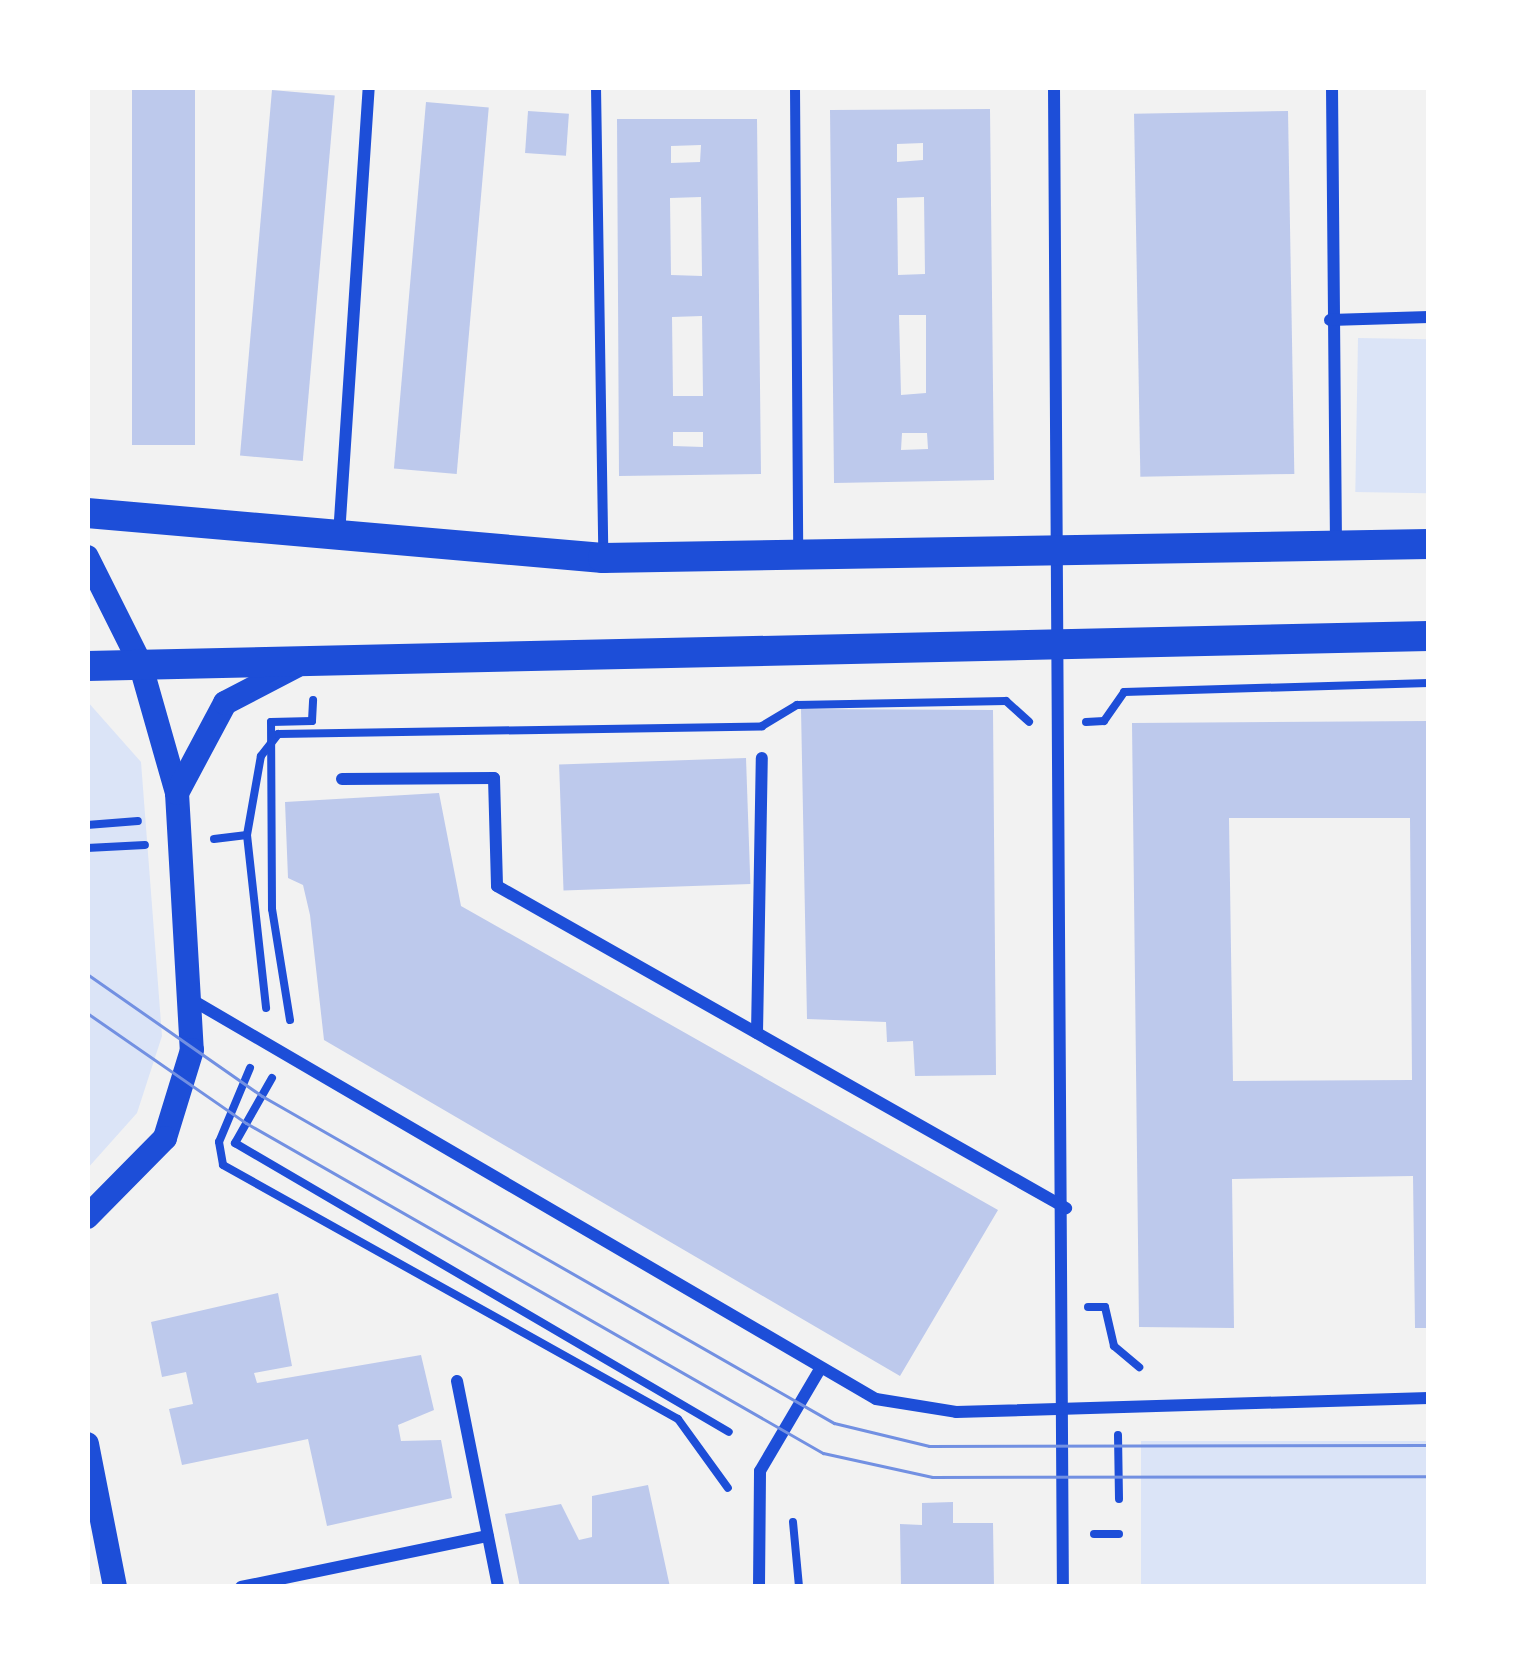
<!DOCTYPE html>
<style>
body{margin:0}
#map{position:relative;width:1516px;height:1674px;overflow:hidden;background:#f2f2f2;font-family:Manrope,sans-serif}
div>[style]{position:absolute}
.green>*{inset:0;background:#dbe4f7;transform-origin:0 0}
.building>*{inset:0;background:#bdc9ec;transform-origin:0 0}
.path>*{height:8px;margin:-4px;padding:0 4px;transform-origin:4px;border-radius:4px;background:#1d4ed8}
.pedestrian>*{height:10px;margin:-5px;padding:0 5px;transform-origin:5px;border-radius:5px;background:#1d4ed8}
.minor>*{height:12px;margin:-6px;padding:0 6px;transform-origin:6px;border-radius:6px;background:#1d4ed8}
.secondary>*{height:24px;margin:-12px;padding:0 12px;transform-origin:12px;border-radius:12px;background:#1d4ed8}
.primary>*{height:30px;margin:-15px;padding:0 15px;transform-origin:15px;border-radius:15px;background:#1d4ed8}
.tram>*{height:3px;margin:-1.5px;padding:0 1.5px;transform-origin:1.5px;border-radius:1.5px;background:#7290e2}
span{translate:-50% -50%;white-space:nowrap;text-align:center;line-height:1.15;-webkit-text-stroke:9px #fff;paint-order:stroke}
.frame{position:absolute;inset:0;border:90px solid #fff;pointer-events:none}
</style>
<div id="map">
<div class="green">
<div style="left:1358px;top:338px;width:71px;height:154px;rotate:1deg"></div>
<div style="clip-path:polygon(87px 701px,141px 762px,162px 1036px,137px 1113px,87px 1169px)"></div>
<div style="left:1141px;top:1441px;width:288px;height:146px"></div>
</div>
<div class="building">
<div style="left:132px;top:87px;width:63px;height:358px"></div>
<div style="left:272px;top:90px;width:63px;height:367px;rotate:5deg"></div>
<div style="left:426px;top:102px;width:63px;height:368px;rotate:5deg"></div>
<div style="clip-path:polygon(evenodd,990px 109px,994px 480px,834px 483px,830px 110px,990px 109px,923px 143px,923px 160px,897px 162px,897px 144px,923px 143px,990px 109px,924px 197px,925px 274px,898px 275px,897px 198px,924px 197px,990px 109px,899px 315px,926px 315px,926px 393px,901px 395px,899px 315px,990px 109px,902px 433px,927px 433px,928px 449px,901px 450px,902px 433px)"></div>
<div style="left:528px;top:111px;width:41px;height:42px;rotate:4deg"></div>
<div style="left:1288px;top:111px;width:363px;height:154px;rotate:89deg"></div>
<div style="clip-path:polygon(evenodd,617px 119px,757px 119px,761px 474px,619px 476px,617px 119px,701px 145px,700px 162px,671px 163px,671px 146px,701px 145px,617px 119px,701px 197px,702px 276px,671px 275px,670px 198px,701px 197px,617px 119px,702px 316px,703px 396px,673px 396px,672px 317px,702px 316px,617px 119px,673px 432px,703px 432px,703px 447px,673px 446px,673px 432px)"></div>
<div style="clip-path:polygon(801px 709px,993px 710px,996px 1075px,915px 1076px,913px 1041px,887px 1042px,886px 1022px,807px 1019px)"></div>
<div style="clip-path:polygon(evenodd,1429px 721px,1429px 1328px,1415px 1328px,1413px 1176px,1232px 1179px,1234px 1328px,1139px 1327px,1132px 723px,1429px 721px,1229px 818px,1410px 818px,1412px 1080px,1233px 1081px,1229px 818px)"></div>
<div style="left:746px;top:758px;width:126px;height:187px;rotate:88deg"></div>
<div style="clip-path:polygon(439px 793px,461px 906px,998px 1210px,900px 1376px,324px 1040px,310px 915px,303px 885px,288px 878px,285px 802px)"></div>
<div style="clip-path:polygon(278px 1293px,292px 1366px,254px 1373px,257px 1383px,421px 1355px,434px 1410px,398px 1425px,401px 1441px,441px 1440px,452px 1498px,327px 1526px,308px 1439px,182px 1465px,169px 1409px,193px 1404px,186px 1372px,162px 1377px,151px 1322px)"></div>
<div style="clip-path:polygon(648px 1485px,670px 1587px,520px 1587px,505px 1514px,561px 1504px,579px 1540px,592px 1537px,592px 1496px)"></div>
<div style="clip-path:polygon(953px 1502px,953px 1523px,993px 1523px,994px 1587px,901px 1587px,900px 1524px,922px 1525px,922px 1503px)"></div>
</div>
<div class="path">
<div style="left:1086px;top:722px;width:18px;rotate:-3deg"></div>
<div style="left:1104px;top:721px;width:35px;rotate:-55deg"></div>
<div style="left:1124px;top:692px;width:305px;rotate:-1.7deg"></div>
<div style="left:87px;top:825px;width:51px;rotate:-4.5deg"></div>
<div style="left:247px;top:835px;width:80px;rotate:-80deg"></div>
<div style="left:261px;top:756px;width:28px;rotate:-52deg"></div>
<div style="left:278px;top:734px;width:484px;rotate:-0.9deg"></div>
<div style="left:762px;top:726px;width:41px;rotate:-31deg"></div>
<div style="left:797px;top:705px;width:209px;rotate:-1.1deg"></div>
<div style="left:1006px;top:701px;width:31px;rotate:42deg"></div>
<div style="left:214px;top:839px;width:33px;rotate:-7deg"></div>
<div style="left:247px;top:835px;width:174px;rotate:83.7deg"></div>
<div style="left:87px;top:848px;width:58px;rotate:-3deg"></div>
<div style="left:290px;top:1020px;width:112px;rotate:-99.2deg"></div>
<div style="left:272px;top:909px;width:187px;rotate:-90.3deg"></div>
<div style="left:271px;top:722px;width:41px;rotate:-1.4deg"></div>
<div style="left:312px;top:721px;width:21px;rotate:-87deg"></div>
<div style="left:250px;top:1068px;width:80px;rotate:112.7deg"></div>
<div style="left:219px;top:1142px;width:23px;rotate:80deg"></div>
<div style="left:223px;top:1165px;width:521px;rotate:29.17deg"></div>
<div style="left:678px;top:1419px;width:85px;rotate:54.1deg"></div>
<div style="left:272px;top:1078px;width:75px;rotate:119.6deg"></div>
<div style="left:235px;top:1143px;width:572px;rotate:30.33deg"></div>
<div style="left:1088px;top:1307px;width:17px"></div>
<div style="left:1105px;top:1307px;width:40px;rotate:77deg"></div>
<div style="left:1114px;top:1346px;width:33px;rotate:40deg"></div>
<div style="left:1118px;top:1435px;width:64px;rotate:89.1deg"></div>
<div style="left:793px;top:1522px;width:65px;rotate:84.7deg"></div>
<div style="left:1094px;top:1534px;width:25px"></div>
</div>
<div class="pedestrian">
<div style="left:596px;top:87px;width:465px;rotate:89.1deg"></div>
<div style="left:795px;top:87px;width:465px;rotate:89.6deg"></div>
</div>
<div class="minor">
<div style="left:1054px;top:87px;width:1500px;rotate:89.66deg"></div>
<div style="left:1332px;top:87px;width:455px;rotate:89.5deg"></div>
<div style="left:1330px;top:320px;width:99px;rotate:-1.7deg"></div>
<div style="left:339px;top:535px;width:449px;rotate:-86.2deg"></div>
<div style="left:342px;top:779px;width:152px;rotate:-0.4deg"></div>
<div style="left:494px;top:778px;width:108px;rotate:88.4deg"></div>
<div style="left:497px;top:886px;width:654px;rotate:29.51deg"></div>
<div style="left:192px;top:1000px;width:792px;rotate:30.26deg"></div>
<div style="left:876px;top:1399px;width:81px;rotate:9.2deg"></div>
<div style="left:956px;top:1412px;width:473px;rotate:-1.7deg"></div>
<div style="left:757px;top:1033px;width:275px;rotate:-89deg"></div>
<div style="left:457px;top:1381px;width:210px;rotate:78.7deg"></div>
<div style="left:241px;top:1587px;width:252px;rotate:-11.7deg"></div>
<div style="left:759px;top:1587px;width:116px;rotate:-89.5deg"></div>
<div style="left:760px;top:1471px;width:118px;rotate:-59.5deg"></div>
</div>
<div class="secondary">
<div style="left:87px;top:557px;width:119px;rotate:63.4deg"></div>
<div style="left:140px;top:663px;width:135px;rotate:74.1deg"></div>
<div style="left:177px;top:793px;width:257px;rotate:86.7deg"></div>
<div style="left:192px;top:1050px;width:92px;rotate:107.1deg"></div>
<div style="left:165px;top:1138px;width:111px;rotate:134.6deg"></div>
<div style="left:177px;top:793px;width:102px;rotate:-61.9deg"></div>
<div style="left:225px;top:703px;width:80px;rotate:-27.5deg"></div>
<div style="left:87px;top:1444px;width:146px;rotate:78.9deg"></div>
</div>
<div class="primary">
<div style="left:87px;top:513px;width:518px;rotate:4.98deg"></div>
<div style="left:603px;top:558px;width:826px;rotate:-0.97deg"></div>
<div style="left:87px;top:666px;width:1342px;rotate:-1.28deg"></div>
</div>
<div class="tram">
<div style="left:87px;top:974px;width:213px;rotate:34.9deg"></div>
<div style="left:262px;top:1096px;width:659px;rotate:29.76deg"></div>
<div style="left:834px;top:1423px;width:98px;rotate:13.6deg"></div>
<div style="left:929px;top:1446px;width:500px;rotate:-0.11deg"></div>
<div style="left:87px;top:1013px;width:193px;rotate:34.7deg"></div>
<div style="left:246px;top:1123px;width:665px;rotate:29.77deg"></div>
<div style="left:823px;top:1453px;width:112px;rotate:12.4deg"></div>
<div style="left:932px;top:1477px;width:497px;rotate:-0.1deg"></div>
</div>
<div class="frame"></div>
</div>
